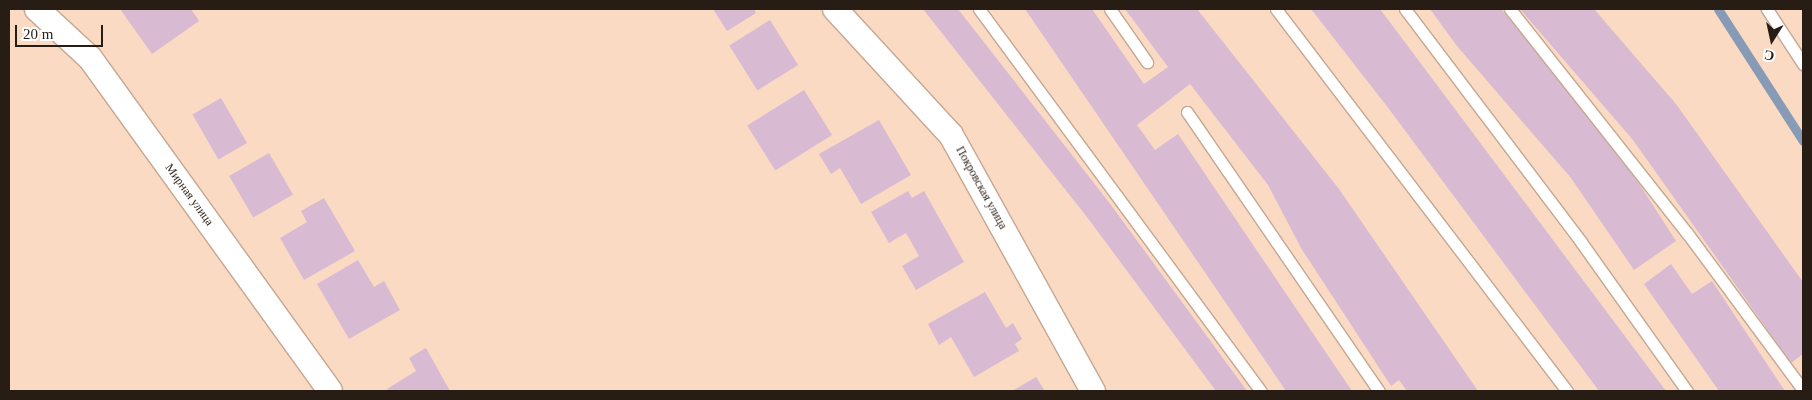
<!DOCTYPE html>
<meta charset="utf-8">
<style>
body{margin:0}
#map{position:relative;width:1812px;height:400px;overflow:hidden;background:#fadac3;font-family:"Times New Roman",serif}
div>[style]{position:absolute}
.stream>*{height:9px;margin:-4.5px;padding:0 4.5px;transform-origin:4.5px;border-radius:4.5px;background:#879bb6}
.building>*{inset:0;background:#d8bbd2;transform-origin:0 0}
.roads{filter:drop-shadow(1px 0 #c5a792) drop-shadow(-1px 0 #c5a792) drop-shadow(0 1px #c5a792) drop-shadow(0 -1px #c5a792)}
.lane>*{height:11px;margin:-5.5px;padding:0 5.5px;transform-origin:5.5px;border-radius:5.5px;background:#fff}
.street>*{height:24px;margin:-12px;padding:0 12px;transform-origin:12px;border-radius:12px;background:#fff}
span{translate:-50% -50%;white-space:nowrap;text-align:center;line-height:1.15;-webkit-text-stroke:4px #fff;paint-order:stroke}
.street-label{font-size:12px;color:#281d15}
.frame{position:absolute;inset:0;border:10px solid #281d15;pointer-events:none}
.north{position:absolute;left:1747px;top:15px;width:50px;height:50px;-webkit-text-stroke:4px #fff;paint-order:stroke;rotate:190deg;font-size:14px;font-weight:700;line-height:20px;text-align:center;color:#281d15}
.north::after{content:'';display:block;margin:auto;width:18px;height:22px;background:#281d15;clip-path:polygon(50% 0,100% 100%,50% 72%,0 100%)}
.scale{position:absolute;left:15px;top:25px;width:88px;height:22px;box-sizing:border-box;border:2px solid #281d15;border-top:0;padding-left:6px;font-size:15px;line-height:18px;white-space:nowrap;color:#281d15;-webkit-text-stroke:4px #fff;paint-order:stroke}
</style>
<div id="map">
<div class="stream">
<div style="left:1718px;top:9px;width:157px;rotate:57.2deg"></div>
</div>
<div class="building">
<div style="clip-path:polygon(120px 9px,191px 9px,199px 21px,152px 54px)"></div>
<div style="clip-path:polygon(713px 9px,754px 9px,756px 13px,727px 31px)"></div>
<div style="clip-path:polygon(923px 9px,958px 9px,1111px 205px,1247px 391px,1216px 391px,1090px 221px)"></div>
<div style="clip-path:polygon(1025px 9px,1092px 9px,1144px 84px,1168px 67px,1125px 9px,1197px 9px,1339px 189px,1478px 391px,1407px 391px,1399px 380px,1391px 386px,1301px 248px,1268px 185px,1190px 84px,1137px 125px,1155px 150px,1178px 134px,1352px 391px,1286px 391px)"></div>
<div style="clip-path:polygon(1311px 9px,1380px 9px,1666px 391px,1599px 391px,1386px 105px)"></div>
<div style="clip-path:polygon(1430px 9px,1501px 9px,1611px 140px,1676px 241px,1634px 270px,1571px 178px,1457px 46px)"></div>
<div style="clip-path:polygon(1520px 9px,1594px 9px,1676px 104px,1803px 282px,1803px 354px,1791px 363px,1633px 140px)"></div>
<div style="left:770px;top:20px;width:53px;height:48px;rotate:58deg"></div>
<div style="left:804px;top:90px;width:53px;height:67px;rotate:58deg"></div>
<div style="left:221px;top:98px;width:52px;height:33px;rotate:60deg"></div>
<div style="clip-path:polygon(879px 120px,911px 175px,861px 204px,840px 168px,831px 174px,819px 154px)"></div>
<div style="left:269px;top:153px;width:48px;height:46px;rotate:60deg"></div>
<div style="clip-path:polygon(908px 191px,912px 198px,924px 191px,964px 262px,916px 290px,902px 266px,919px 256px,906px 233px,889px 243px,871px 212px)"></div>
<div style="clip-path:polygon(324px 198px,355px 251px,304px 280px,280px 238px,307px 222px,301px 211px)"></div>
<div style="clip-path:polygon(358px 260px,374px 287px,384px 281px,400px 310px,349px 339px,317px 284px)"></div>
<div style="clip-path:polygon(1671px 264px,1692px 294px,1712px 281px,1785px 391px,1719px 391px,1644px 284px)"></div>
<div style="clip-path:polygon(985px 292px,1006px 328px,1013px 323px,1022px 339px,1015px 344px,1019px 351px,974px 377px,951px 337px,939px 345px,928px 324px)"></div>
<div style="clip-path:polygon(426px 348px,450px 391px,388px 391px,387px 389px,416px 371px,409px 358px)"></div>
<div style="clip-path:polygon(1036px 377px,1045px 391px,1012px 391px)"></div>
</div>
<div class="roads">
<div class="lane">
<div style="left:979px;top:9px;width:475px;rotate:53.6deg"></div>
<div style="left:1110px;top:9px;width:65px;rotate:55.1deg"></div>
<div style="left:1276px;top:9px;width:480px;rotate:52.7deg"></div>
<div style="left:1405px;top:9px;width:292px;rotate:52.9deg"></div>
<div style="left:1581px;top:242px;width:183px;rotate:54.6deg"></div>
<div style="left:1510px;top:9px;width:285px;rotate:51.7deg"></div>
<div style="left:1687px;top:233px;width:195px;rotate:53.5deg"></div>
<div style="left:1767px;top:9px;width:66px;rotate:56.8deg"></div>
<div style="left:1187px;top:112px;width:339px;rotate:55.5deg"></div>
</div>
<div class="street">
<div style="left:37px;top:9px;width:72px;rotate:42.8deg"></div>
<div style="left:90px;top:58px;width:410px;rotate:54.2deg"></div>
<div style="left:835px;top:9px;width:171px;rotate:47.4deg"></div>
<div style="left:951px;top:135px;width:293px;rotate:61deg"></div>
</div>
</div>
<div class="street-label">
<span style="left:981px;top:188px;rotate:61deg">Покровская улица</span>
<span style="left:189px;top:195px;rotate:54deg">Мирная улица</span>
</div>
<div class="frame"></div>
<div class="north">С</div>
<div class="scale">20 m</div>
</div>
